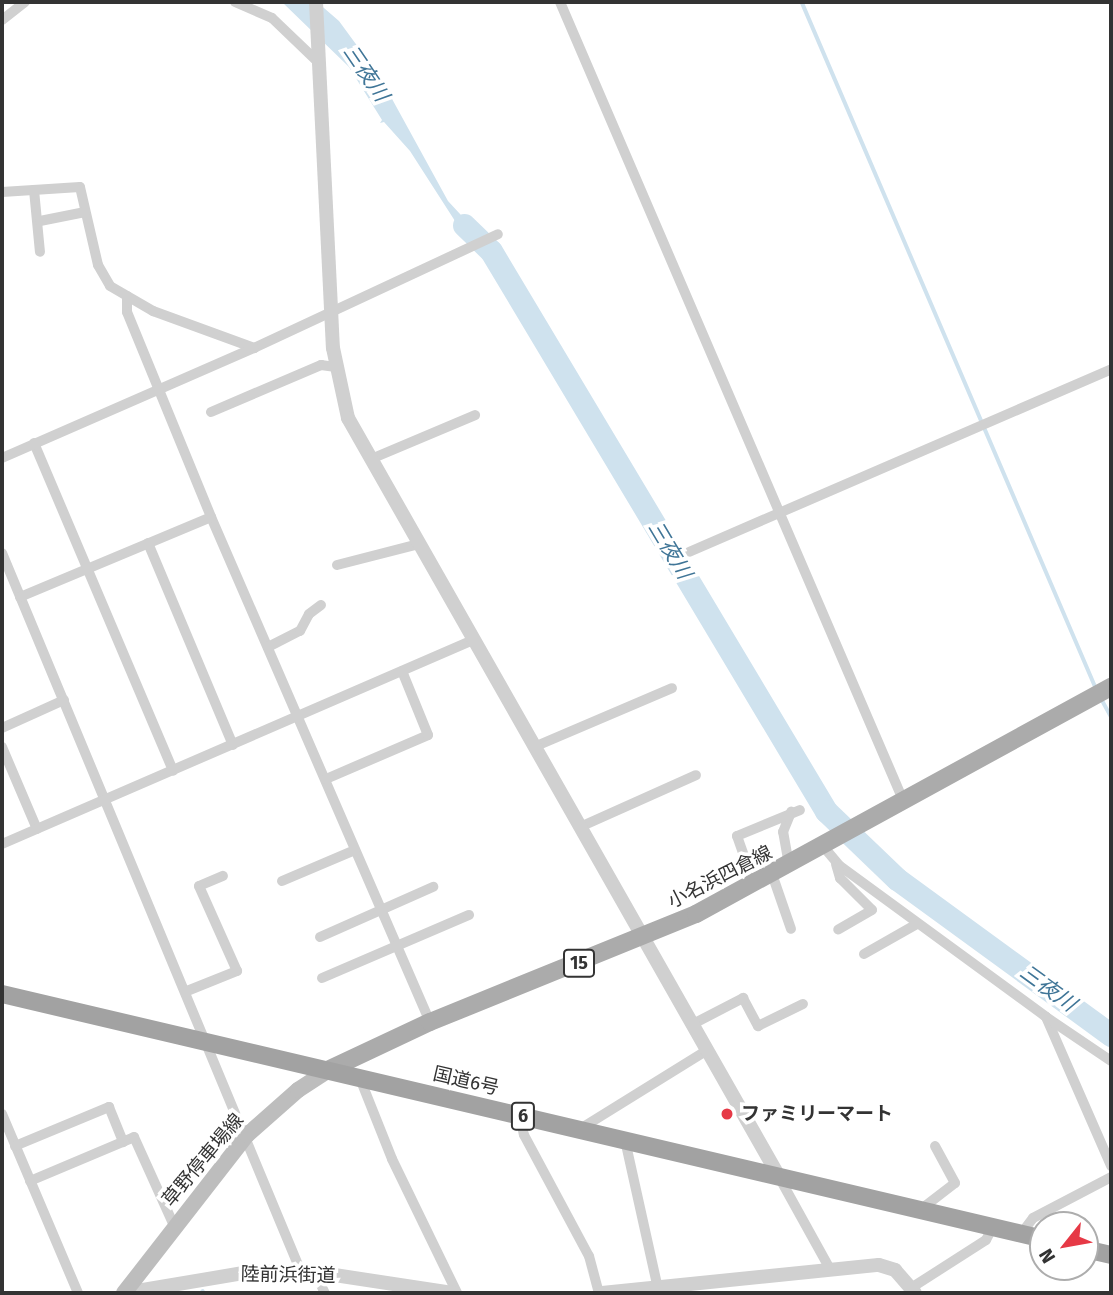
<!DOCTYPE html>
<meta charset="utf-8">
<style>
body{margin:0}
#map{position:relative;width:1113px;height:1295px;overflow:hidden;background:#fff;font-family:"Fira Sans","Noto Sans JP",sans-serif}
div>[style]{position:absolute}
.water>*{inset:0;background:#cfe2ee}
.stream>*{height:3.5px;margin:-1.75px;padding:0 1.75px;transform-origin:1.75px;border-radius:1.75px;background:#cfe2ee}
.river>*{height:23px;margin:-11.5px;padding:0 11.5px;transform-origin:11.5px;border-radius:11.5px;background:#cfe2ee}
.minor>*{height:10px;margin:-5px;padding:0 5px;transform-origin:5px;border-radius:5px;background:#d0d0d0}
.tertiary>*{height:14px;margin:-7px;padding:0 7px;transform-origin:7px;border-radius:7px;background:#d0d0d0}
.secondary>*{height:16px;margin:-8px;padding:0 8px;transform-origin:8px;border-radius:8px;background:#bdbdbd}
.primary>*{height:18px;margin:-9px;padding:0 9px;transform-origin:9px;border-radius:9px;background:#ababab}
.trunk>*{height:18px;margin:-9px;padding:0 9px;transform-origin:9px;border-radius:9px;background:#a2a2a2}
.dots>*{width:19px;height:19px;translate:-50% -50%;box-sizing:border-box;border:4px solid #fff;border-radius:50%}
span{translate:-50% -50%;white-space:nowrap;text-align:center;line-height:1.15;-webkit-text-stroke:7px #fff;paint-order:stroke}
.shield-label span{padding:2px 5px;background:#fff;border:2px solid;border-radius:5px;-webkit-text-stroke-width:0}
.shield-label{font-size:18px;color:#333;font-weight:700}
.street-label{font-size:19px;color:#333}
.poi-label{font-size:19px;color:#333;font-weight:700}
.left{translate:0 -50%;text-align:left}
.water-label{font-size:21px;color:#3f7597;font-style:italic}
.frame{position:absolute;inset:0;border:4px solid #333;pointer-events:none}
.north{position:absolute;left:1029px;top:1211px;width:70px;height:70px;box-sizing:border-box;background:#fff;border:2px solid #adadad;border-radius:50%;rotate:239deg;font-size:19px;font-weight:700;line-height:28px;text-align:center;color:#333}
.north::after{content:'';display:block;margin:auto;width:24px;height:32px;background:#e63946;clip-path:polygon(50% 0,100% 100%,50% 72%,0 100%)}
</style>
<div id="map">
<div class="water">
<div style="clip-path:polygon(282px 2px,317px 2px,339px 21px,380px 77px,448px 201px,485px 241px,478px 244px,455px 221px,410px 151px,384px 122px,380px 123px,382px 120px,349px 67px)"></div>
</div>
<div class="stream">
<div style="left:802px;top:2px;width:746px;rotate:66.8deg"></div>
<div style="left:1101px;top:698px;width:21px;rotate:61deg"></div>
<div style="left:203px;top:1291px;width:2px;rotate:63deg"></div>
</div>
<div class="river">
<div style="left:464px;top:225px;width:37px;rotate:44deg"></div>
<div style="left:491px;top:251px;width:653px;rotate:59.11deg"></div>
<div style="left:826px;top:811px;width:98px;rotate:43.8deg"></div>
<div style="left:897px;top:879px;width:265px;rotate:36.1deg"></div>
</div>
<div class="minor">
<div style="left:235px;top:2px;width:40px;rotate:23.4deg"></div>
<div style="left:272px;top:18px;width:66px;rotate:43.8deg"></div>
<div style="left:560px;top:2px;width:869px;rotate:66.74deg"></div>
<div style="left:2px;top:20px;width:29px;rotate:-38deg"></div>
<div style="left:34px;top:190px;width:62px;rotate:84.5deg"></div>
<div style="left:2px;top:192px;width:78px;rotate:-3.7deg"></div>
<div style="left:80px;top:187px;width:80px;rotate:77deg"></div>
<div style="left:98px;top:265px;width:24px;rotate:60deg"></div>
<div style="left:110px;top:286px;width:50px;rotate:30.2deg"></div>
<div style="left:153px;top:311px;width:108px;rotate:20.1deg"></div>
<div style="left:254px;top:348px;width:269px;rotate:-25deg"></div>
<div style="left:40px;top:221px;width:46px;rotate:-11.3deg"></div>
<div style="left:127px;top:296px;width:16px;rotate:90deg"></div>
<div style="left:127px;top:312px;width:222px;rotate:67.7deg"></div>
<div style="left:211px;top:517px;width:550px;rotate:66.56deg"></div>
<div style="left:211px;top:412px;width:120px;rotate:-23.1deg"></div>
<div style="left:321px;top:365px;width:15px;rotate:8deg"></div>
<div style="left:34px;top:443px;width:356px;rotate:67deg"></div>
<div style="left:2px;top:458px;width:275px;rotate:-23.6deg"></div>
<div style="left:371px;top:459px;width:113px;rotate:-22.9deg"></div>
<div style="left:148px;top:543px;width:219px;rotate:67.2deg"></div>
<div style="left:689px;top:552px;width:460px;rotate:-23.4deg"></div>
<div style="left:2px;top:553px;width:779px;rotate:67.42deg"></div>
<div style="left:337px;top:565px;width:85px;rotate:-14.4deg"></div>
<div style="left:20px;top:597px;width:207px;rotate:-22.7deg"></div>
<div style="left:268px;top:647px;width:36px;rotate:-27deg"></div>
<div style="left:300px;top:631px;width:19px;rotate:-62deg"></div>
<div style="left:309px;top:614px;width:15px;rotate:-37deg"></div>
<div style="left:2px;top:728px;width:68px;rotate:-24.3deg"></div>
<div style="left:2px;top:747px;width:89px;rotate:66.9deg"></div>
<div style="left:534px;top:747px;width:150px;rotate:-23.1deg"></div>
<div style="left:326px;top:779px;width:111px;rotate:-23.3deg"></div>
<div style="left:428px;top:735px;width:69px;rotate:-112.1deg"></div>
<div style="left:580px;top:827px;width:127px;rotate:-24.1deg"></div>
<div style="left:2px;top:844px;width:513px;rotate:-23.42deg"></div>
<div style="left:823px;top:846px;width:26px;rotate:50deg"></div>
<div style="left:840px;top:866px;width:255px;rotate:36.2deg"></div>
<div style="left:1046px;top:1017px;width:163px;rotate:66.4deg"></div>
<div style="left:836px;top:864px;width:15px;rotate:74deg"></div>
<div style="left:840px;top:878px;width:45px;rotate:45deg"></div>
<div style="left:872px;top:910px;width:39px;rotate:150deg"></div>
<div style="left:789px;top:865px;width:34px;rotate:-100deg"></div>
<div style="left:783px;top:832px;width:22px;rotate:-68deg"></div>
<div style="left:772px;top:874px;width:58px;rotate:70.9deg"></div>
<div style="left:282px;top:881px;width:79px;rotate:-23deg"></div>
<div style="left:754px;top:884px;width:51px;rotate:-109.5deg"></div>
<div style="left:737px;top:836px;width:68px;rotate:-22.4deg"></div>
<div style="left:320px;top:937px;width:124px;rotate:-23.9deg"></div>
<div style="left:864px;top:954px;width:61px;rotate:-29.5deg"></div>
<div style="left:322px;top:978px;width:160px;rotate:-23.2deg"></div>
<div style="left:187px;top:991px;width:54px;rotate:-21.8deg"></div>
<div style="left:237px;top:971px;width:93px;rotate:-114.1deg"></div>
<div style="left:199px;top:886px;width:26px;rotate:-23deg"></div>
<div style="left:1046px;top:1017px;width:78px;rotate:34.1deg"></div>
<div style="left:691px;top:1025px;width:59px;rotate:-27.4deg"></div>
<div style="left:743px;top:998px;width:32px;rotate:62deg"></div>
<div style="left:758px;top:1026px;width:50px;rotate:-26.1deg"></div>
<div style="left:359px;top:1076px;width:89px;rotate:68.3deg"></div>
<div style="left:392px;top:1159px;width:149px;rotate:64.1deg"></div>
<div style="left:2px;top:1114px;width:194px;rotate:67deg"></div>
<div style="left:520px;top:1115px;width:20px;rotate:79deg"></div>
<div style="left:524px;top:1135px;width:137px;rotate:61.8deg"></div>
<div style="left:589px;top:1256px;width:38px;rotate:75deg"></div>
<div style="left:580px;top:1129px;width:148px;rotate:-31.8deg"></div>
<div style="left:625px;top:1140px;width:153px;rotate:77.5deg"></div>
<div style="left:15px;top:1146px;width:102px;rotate:-22.5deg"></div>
<div style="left:109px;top:1107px;width:38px;rotate:68deg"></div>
<div style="left:779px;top:1177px;width:105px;rotate:61deg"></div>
<div style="left:30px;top:1181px;width:113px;rotate:-22.9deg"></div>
<div style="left:134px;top:1137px;width:100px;rotate:65.7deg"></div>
<div style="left:920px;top:1210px;width:44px;rotate:-37.6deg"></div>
<div style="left:955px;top:1183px;width:42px;rotate:-118.4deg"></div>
<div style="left:1021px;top:1234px;width:20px;rotate:-53deg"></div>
<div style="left:1033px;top:1218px;width:88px;rotate:-27.7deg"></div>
<div style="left:315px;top:1272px;width:23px;rotate:65deg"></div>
<div style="left:911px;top:1288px;width:89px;rotate:-32.6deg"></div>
<div style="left:986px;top:1240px;width:13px;rotate:-63deg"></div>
</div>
<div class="tertiary">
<div style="left:316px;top:2px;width:346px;rotate:87.2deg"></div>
<div style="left:333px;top:348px;width:72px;rotate:77.9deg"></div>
<div style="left:348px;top:418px;width:871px;rotate:60.4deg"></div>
<div style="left:125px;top:1293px;width:132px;rotate:-9.6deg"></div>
<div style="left:255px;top:1271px;width:60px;rotate:1deg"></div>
<div style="left:315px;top:1272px;width:139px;rotate:8.7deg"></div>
<div style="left:602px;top:1293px;width:278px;rotate:-5.8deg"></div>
<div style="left:879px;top:1265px;width:17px;rotate:17deg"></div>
<div style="left:895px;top:1270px;width:30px;rotate:49deg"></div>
</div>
<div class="secondary">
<div style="left:124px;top:1293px;width:200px;rotate:-52.1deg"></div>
<div style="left:247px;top:1135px;width:68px;rotate:-41.4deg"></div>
<div style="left:298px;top:1090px;width:38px;rotate:-33deg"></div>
</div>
<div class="primary">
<div style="left:330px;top:1069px;width:110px;rotate:-25.2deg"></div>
<div style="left:430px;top:1022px;width:287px;rotate:-22.1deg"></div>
<div style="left:696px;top:914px;width:473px;rotate:-28.7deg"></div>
</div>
<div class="trunk">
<div style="left:2px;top:994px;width:1069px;rotate:13.24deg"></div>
<div style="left:1085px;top:1249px;width:27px;rotate:13deg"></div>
</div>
<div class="dots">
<div style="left:727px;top:1114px;background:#e63946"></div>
</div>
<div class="shield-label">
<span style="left:579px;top:963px">15</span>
<span style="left:523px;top:1116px">6</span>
</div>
<div class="street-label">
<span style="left:720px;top:877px;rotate:-27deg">小名浜四倉線</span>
<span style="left:466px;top:1081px;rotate:13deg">国道6号</span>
<span style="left:203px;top:1160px;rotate:-50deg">草野停車場線</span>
<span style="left:288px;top:1275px;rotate:1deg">陸前浜街道</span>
</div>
<div class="poi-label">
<span class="left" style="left:741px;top:1114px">ファミリーマート</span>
</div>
<div class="water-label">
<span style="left:366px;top:73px;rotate:56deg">三夜川</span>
<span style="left:670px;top:550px;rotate:59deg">三夜川</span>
<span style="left:1048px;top:988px;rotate:36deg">三夜川</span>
</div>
<div class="frame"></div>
<div class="north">N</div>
</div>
